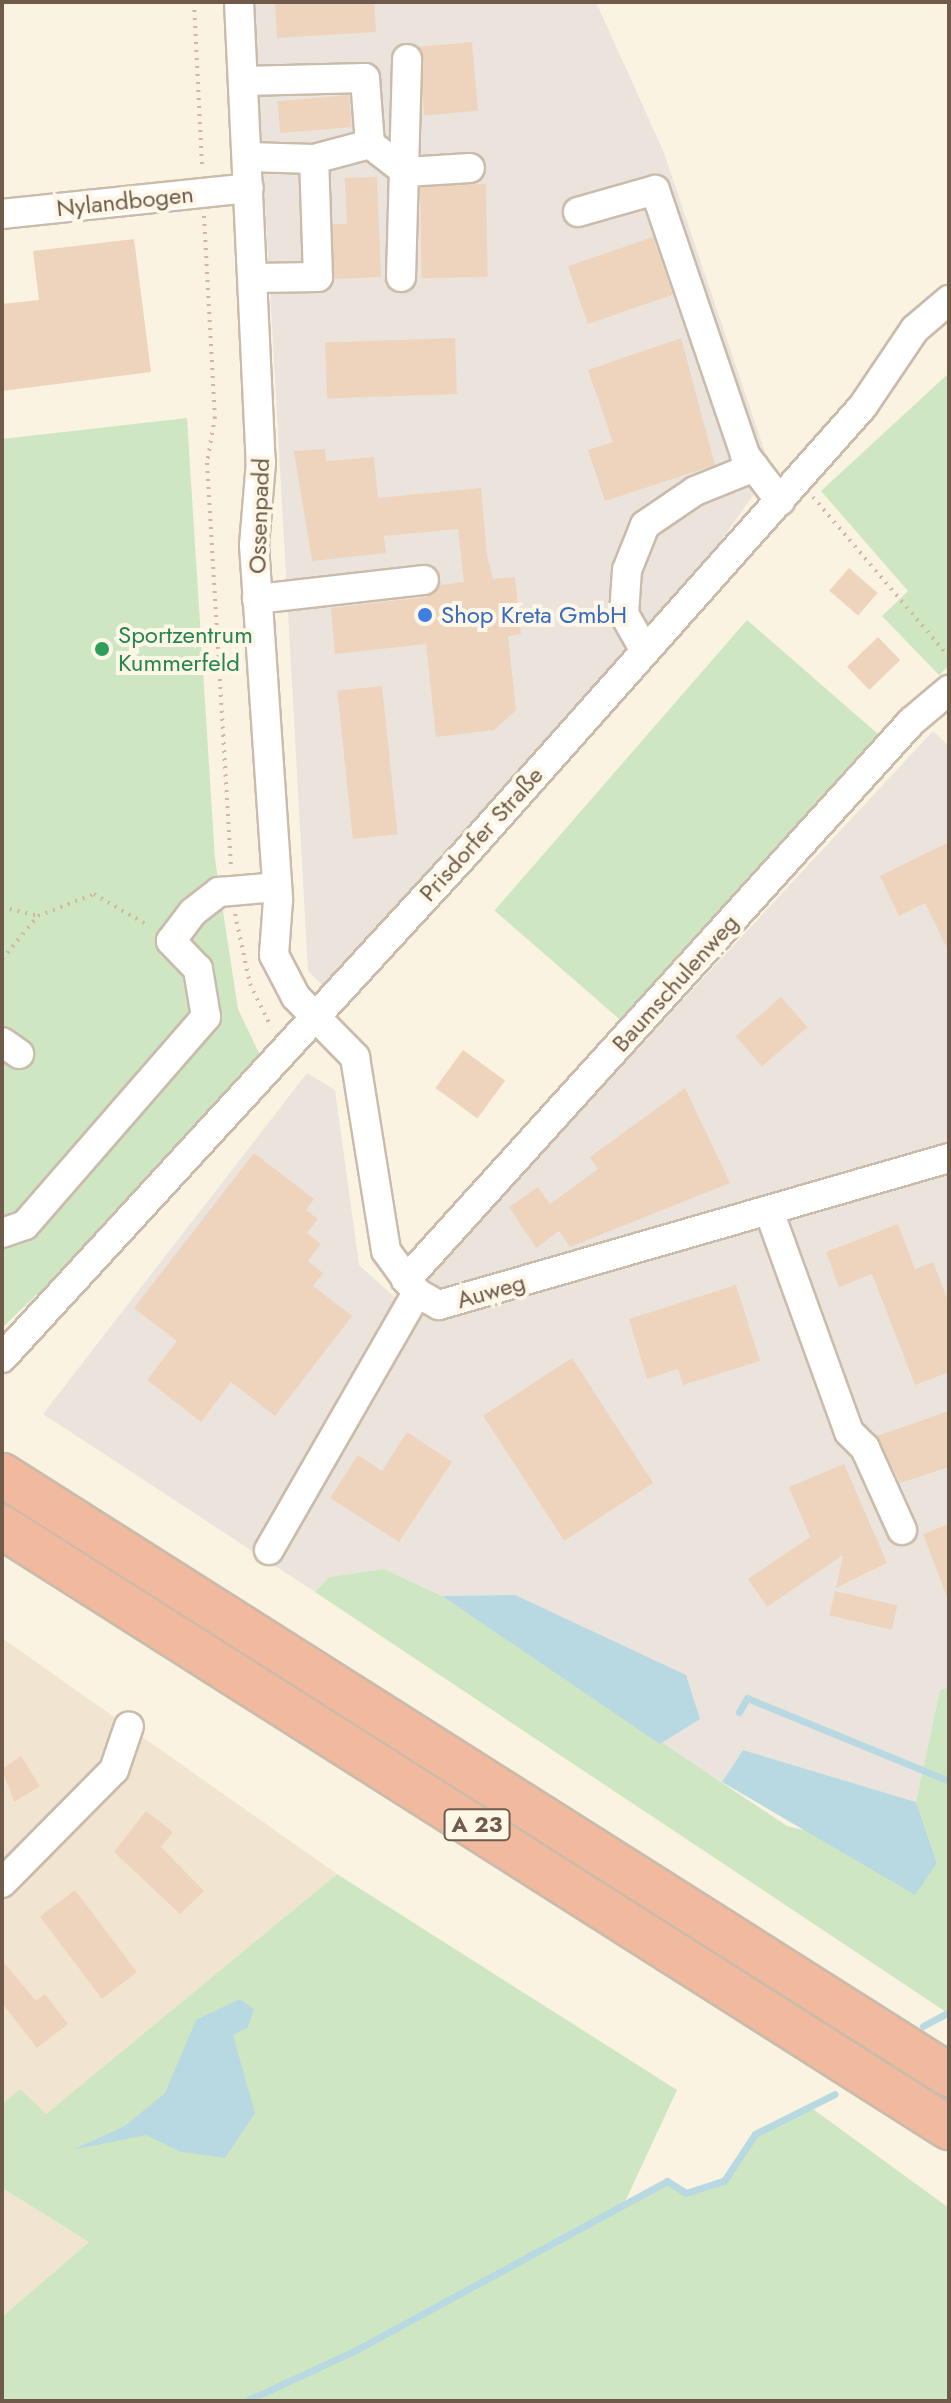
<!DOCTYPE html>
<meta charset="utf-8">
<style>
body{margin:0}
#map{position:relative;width:951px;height:2403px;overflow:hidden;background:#faf3e2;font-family:Jost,sans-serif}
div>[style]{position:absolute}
.residential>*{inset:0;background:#f1e5d1}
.industrial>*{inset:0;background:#eae4dd}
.green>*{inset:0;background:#cee7c2;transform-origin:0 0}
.water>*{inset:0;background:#b8d9e2}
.stream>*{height:7px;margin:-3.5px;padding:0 3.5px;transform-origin:3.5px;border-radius:3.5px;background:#b8d9e2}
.building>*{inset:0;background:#eed4bc;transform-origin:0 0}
.path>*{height:4px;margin-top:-2px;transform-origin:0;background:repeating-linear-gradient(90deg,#d2b79f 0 2px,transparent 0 8px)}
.roads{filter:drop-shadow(2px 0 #cabbaa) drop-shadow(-2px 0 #cabbaa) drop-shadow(0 2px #cabbaa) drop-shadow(0 -2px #cabbaa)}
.minor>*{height:28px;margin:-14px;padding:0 14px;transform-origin:14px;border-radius:14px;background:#fff}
.highway>*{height:42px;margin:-21px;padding:0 21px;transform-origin:21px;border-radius:21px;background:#f1b99d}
.dots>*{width:22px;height:22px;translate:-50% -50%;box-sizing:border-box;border:4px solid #fef7e8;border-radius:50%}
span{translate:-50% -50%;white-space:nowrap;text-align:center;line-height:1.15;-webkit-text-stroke:8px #fef7e8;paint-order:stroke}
.shield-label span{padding:2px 6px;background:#fef7e8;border:2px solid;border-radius:6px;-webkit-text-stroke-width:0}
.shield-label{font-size:22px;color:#705b4a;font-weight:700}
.street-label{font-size:24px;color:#705b4a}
.shop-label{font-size:24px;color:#366cbe}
.left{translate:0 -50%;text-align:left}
.leisure-label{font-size:24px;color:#27864d}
.frame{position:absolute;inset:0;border:4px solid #705b4a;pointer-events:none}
</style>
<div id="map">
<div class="residential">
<div style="clip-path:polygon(2px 1638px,337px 1874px,46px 2114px,2px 2104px)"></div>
<div style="clip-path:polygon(2px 2188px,89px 2242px,2px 2317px)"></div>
</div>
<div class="industrial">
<div style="clip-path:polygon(254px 2px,596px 2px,664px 153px,771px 470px,644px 649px,337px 1000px,308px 971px)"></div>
<div style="clip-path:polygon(933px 731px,949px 746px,949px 1687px,940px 1690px,916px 1802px,743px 1750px,722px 1782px,660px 1744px,699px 1719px,515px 1595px,442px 1596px,384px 1569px,329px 1577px,315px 1592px,43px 1414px,307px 1073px,335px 1090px,359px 1265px,401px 1303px)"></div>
</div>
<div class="green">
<div style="clip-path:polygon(949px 373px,949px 666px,939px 675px,882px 616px,908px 591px,821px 491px)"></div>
<div style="clip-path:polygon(187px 418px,215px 859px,238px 1009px,268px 1072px,2px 1328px,2px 439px)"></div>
<div style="left:747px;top:620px;width:174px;height:385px;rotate:41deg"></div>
<div style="clip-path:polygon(384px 1569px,442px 1596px,787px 1826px,937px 1863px,916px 1802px,940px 1690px,949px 1687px,949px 2014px,315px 1592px,329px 1577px)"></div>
<div style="clip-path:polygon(337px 1874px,677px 2090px,624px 2204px,667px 2181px,686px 2193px,724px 2181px,755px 2134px,813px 2109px,949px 2208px,949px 2401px,2px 2401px,2px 2317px,89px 2242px,2px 2188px,2px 2104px,20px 2089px,46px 2114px)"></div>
</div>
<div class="water">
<div style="clip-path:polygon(515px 1595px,686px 1675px,700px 1719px,660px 1744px,442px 1596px)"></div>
<div style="clip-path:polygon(743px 1750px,916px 1802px,937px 1863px,915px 1895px,722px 1782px)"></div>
<div style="clip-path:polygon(240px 1999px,254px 2009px,248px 2027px,233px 2035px,255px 2113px,225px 2158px,181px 2152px,146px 2135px,72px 2150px,125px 2126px,165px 2093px,196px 2020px)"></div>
</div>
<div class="stream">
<div style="left:739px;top:1712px;width:16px;rotate:-60deg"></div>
<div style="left:747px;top:1698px;width:218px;rotate:22.3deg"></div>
<div style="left:923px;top:2026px;width:30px;rotate:-28deg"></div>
<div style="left:246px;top:2401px;width:121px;rotate:-24.9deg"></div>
<div style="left:356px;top:2350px;width:354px;rotate:-28.5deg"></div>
<div style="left:667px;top:2181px;width:22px;rotate:32deg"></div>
<div style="left:686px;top:2193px;width:40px;rotate:-18deg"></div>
<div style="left:724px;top:2181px;width:56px;rotate:-56.6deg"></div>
<div style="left:755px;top:2134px;width:89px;rotate:-26.6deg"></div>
</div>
<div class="building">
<div style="clip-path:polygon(275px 2px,374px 2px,376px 32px,277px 38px)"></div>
<div style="left:472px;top:42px;width:69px;height:54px;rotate:85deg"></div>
<div style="left:349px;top:95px;width:32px;height:72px;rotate:85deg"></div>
<div style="clip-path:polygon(377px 177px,381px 277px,334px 279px,333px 224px,347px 224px,345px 178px)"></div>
<div style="left:486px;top:184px;width:93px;height:66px;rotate:89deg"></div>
<div style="left:653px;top:237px;width:61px;height:90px;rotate:71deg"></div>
<div style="clip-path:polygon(134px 239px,151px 372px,2px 391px,2px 304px,39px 300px,33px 251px)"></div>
<div style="left:455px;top:338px;width:56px;height:130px;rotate:88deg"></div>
<div style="clip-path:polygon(681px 338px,715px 465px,605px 501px,588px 450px,613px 442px,588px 370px)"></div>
<div style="clip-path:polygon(325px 449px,326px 461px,374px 457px,378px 498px,481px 488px,487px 556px,493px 579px,515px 577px,521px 634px,508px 636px,516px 710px,494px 730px,436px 737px,426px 644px,335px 654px,331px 608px,426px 597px,440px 585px,464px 582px,458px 529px,384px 536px,386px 553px,312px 561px,294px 451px)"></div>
<div style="left:849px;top:568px;width:38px;height:30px;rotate:41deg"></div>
<div style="left:878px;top:637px;width:32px;height:43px;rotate:46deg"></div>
<div style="left:382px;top:686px;width:149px;height:45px;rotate:84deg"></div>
<div style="clip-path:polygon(949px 842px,949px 952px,925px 903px,899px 916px,880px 876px)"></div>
<div style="left:781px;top:997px;width:40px;height:60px;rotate:49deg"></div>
<div style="left:463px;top:1050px;width:52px;height:47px;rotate:36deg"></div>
<div style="clip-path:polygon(685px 1088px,730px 1183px,570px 1247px,559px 1231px,536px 1248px,509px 1207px,538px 1187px,550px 1204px,598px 1169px,590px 1157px)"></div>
<div style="clip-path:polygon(254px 1153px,314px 1199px,306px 1210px,318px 1219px,307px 1233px,321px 1244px,308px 1261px,323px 1273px,313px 1286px,352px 1316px,275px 1416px,231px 1382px,201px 1422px,147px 1380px,177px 1341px,134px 1308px)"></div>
<div style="clip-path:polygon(898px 1224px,915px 1269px,933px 1262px,949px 1303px,949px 1372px,915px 1385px,872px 1274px,839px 1287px,826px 1252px)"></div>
<div style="clip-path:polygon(736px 1285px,760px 1361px,683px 1385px,678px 1369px,647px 1379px,629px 1319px)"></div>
<div style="left:572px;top:1358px;width:149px;height:106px;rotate:57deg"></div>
<div style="clip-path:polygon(949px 1411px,949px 1467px,900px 1483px,877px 1436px)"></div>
<div style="clip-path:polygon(407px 1432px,452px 1462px,399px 1542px,330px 1498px,358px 1455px,382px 1471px)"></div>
<div style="clip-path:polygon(844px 1464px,887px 1563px,836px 1588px,843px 1555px,767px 1607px,748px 1579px,810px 1537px,789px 1487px)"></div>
<div style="clip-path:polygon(949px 1524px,949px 1596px,947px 1597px,923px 1534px)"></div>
<div style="left:835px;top:1591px;width:64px;height:25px;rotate:13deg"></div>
<div style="clip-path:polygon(21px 1756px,40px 1786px,14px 1802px,2px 1769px)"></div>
<div style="clip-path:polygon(146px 1811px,173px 1832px,161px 1847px,204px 1891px,180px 1914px,114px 1852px)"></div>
<div style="left:75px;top:1890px;width:103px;height:44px;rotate:53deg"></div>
<div style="clip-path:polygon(2px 1960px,36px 2001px,45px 1994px,68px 2024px,37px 2048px,2px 2003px)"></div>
</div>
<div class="path">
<div style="left:194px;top:2px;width:165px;rotate:87.2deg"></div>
<div style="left:204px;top:216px;width:201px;rotate:86.9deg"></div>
<div style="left:215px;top:417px;width:47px;rotate:99.9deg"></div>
<div style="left:207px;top:463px;width:404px;rotate:86.6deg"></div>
<div style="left:813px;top:497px;width:210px;rotate:49.6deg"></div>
<div style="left:2px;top:907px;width:37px;rotate:14deg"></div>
<div style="left:38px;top:916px;width:60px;rotate:-21.4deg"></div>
<div style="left:94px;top:894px;width:64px;rotate:30.2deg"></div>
<div style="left:235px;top:914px;width:72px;rotate:77.9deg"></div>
<div style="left:250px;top:984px;width:48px;rotate:64deg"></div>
<div style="left:2px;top:959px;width:56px;rotate:-50.1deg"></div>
</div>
<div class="roads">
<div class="minor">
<div style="left:239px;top:2px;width:461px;rotate:87.3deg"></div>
<div style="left:261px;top:462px;width:83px;rotate:94.8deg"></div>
<div style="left:254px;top:545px;width:356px;rotate:86.1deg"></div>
<div style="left:278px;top:900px;width:55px;rotate:94.2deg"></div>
<div style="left:274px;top:955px;width:47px;rotate:62.4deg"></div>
<div style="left:296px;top:997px;width:84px;rotate:45.5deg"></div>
<div style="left:355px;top:1057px;width:196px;rotate:80.9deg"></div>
<div style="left:386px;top:1251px;width:52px;rotate:53.6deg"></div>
<div style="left:417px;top:1293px;width:25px;rotate:29deg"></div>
<div style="left:439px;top:1305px;width:531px;rotate:-16.08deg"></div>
<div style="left:244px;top:81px;width:121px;rotate:-1.4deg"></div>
<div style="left:365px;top:78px;width:66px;rotate:85.7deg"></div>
<div style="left:370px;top:144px;width:58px;rotate:165deg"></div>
<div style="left:314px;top:159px;width:66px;rotate:-178.3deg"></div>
<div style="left:370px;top:144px;width:46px;rotate:37.9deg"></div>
<div style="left:406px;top:172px;width:64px;rotate:-3.6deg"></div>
<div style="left:578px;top:212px;width:80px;rotate:-15.9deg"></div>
<div style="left:655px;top:190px;width:280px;rotate:71.2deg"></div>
<div style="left:745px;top:455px;width:58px;rotate:52.7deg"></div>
<div style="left:2px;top:214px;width:248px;rotate:-6deg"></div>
<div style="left:401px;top:277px;width:218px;rotate:-88.4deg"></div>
<div style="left:253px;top:278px;width:65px;rotate:-0.9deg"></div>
<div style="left:318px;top:277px;width:118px;rotate:-91.9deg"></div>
<div style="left:257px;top:599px;width:168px;rotate:-6.5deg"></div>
<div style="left:644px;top:649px;width:40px;rotate:-119.7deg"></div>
<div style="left:624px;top:614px;width:44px;rotate:-86.1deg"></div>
<div style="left:627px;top:570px;width:48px;rotate:-68.2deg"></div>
<div style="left:645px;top:525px;width:60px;rotate:-34.2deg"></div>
<div style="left:695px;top:491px;width:64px;rotate:-22.1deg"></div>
<div style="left:2px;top:1042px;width:21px;rotate:35deg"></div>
<div style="left:769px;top:1211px;width:235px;rotate:70.1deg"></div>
<div style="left:849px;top:1432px;width:23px;rotate:45deg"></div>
<div style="left:865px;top:1448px;width:90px;rotate:65.7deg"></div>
<div style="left:2px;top:1233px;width:24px;rotate:-19deg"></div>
<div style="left:25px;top:1225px;width:276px;rotate:-49deg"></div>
<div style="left:206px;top:1017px;width:49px;rotate:-99.5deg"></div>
<div style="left:198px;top:969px;width:39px;rotate:-134deg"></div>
<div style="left:171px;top:941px;width:36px;rotate:-53deg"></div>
<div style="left:193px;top:912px;width:33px;rotate:-38deg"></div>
<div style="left:219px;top:892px;width:58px;rotate:-4.9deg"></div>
<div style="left:406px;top:1280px;width:753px;rotate:-47.85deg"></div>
<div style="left:911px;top:722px;width:50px;rotate:-40.1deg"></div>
<div style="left:2px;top:1358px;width:684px;rotate:-47.43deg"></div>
<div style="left:465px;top:854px;width:599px;rotate:-48.38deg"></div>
<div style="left:863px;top:406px;width:93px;rotate:-56deg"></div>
<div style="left:915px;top:329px;width:45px;rotate:-40.5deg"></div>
<div style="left:269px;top:1550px;width:297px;rotate:-60.1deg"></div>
<div style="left:2px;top:1883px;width:159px;rotate:-45.3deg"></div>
<div style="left:114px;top:1770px;width:46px;rotate:-71.2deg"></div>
</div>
<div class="highway">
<div style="left:2px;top:1475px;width:1121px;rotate:32.36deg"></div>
<div style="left:2px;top:1527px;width:1122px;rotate:32.4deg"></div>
</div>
</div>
<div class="dots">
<div style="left:425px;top:615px;background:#3f7fe0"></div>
<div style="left:102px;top:649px;background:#2e9e5b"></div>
</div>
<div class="shield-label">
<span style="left:477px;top:1825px">A 23</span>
</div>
<div class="street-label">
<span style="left:125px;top:201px;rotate:-6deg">Nylandbogen</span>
<span style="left:259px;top:516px;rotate:-88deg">Ossenpadd</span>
<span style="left:481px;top:834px;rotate:-48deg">Prisdorfer Straße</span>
<span style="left:675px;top:983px;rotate:-48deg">Baumschulenweg</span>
<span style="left:491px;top:1291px;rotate:-16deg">Auweg</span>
</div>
<div class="shop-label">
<span class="left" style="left:441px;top:615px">Shop Kreta GmbH</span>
</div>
<div class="leisure-label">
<span class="left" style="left:118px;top:649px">Sportzentrum<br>Kummerfeld</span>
</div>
<div class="frame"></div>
</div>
